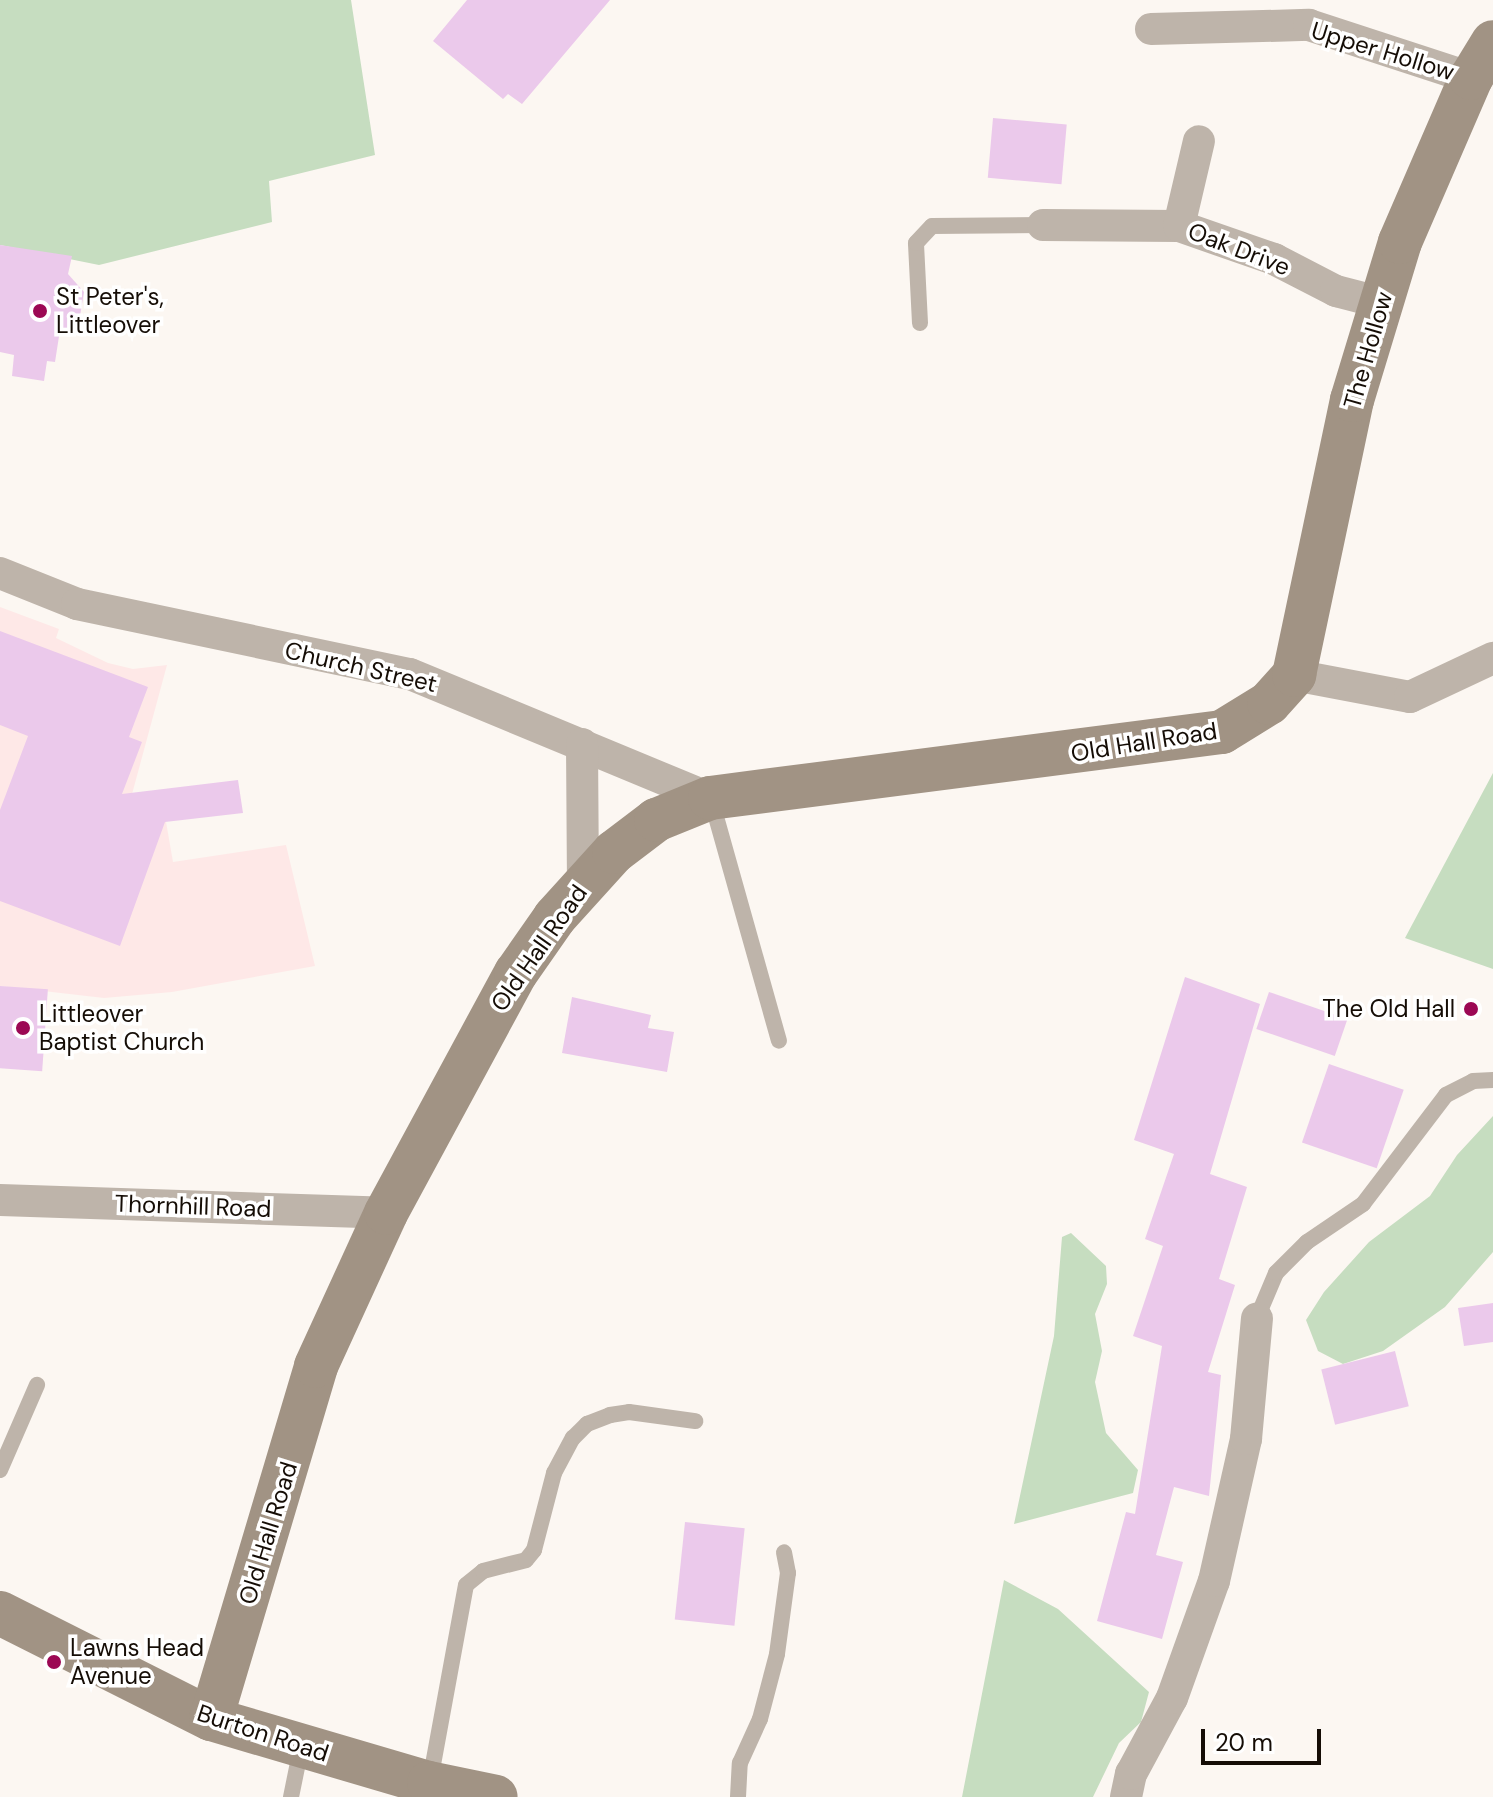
<!DOCTYPE html>
<style>
body{margin:0}
#map{position:relative;width:1493px;height:1797px;overflow:hidden;background:#fcf7f2;font-family:"DM Sans",sans-serif}
div>[style]{position:absolute}
.education>*{inset:0;background:#fee8e7}
.green>*{inset:0;background:#c6ddc0}
.building>*{inset:0;background:#ebc9eb;transform-origin:0 0}
.lane>*{height:16px;margin:-8px;padding:0 8px;transform-origin:8px;border-radius:8px;background:#beb4aa}
.street>*{height:32px;margin:-16px;padding:0 16px;transform-origin:16px;border-radius:16px;background:#beb4aa}
.secondary>*{height:44px;margin:-22px;padding:0 22px;transform-origin:22px;border-radius:22px;background:#a19384}
.dots>*{width:22px;height:22px;translate:-50% -50%;box-sizing:border-box;border:4px solid #fff;border-radius:50%}
span{translate:-50% -50%;white-space:nowrap;text-align:center;line-height:1.15;-webkit-text-stroke:7px #fff;paint-order:stroke}
.street-label{font-size:24px;color:#150d06}
.poi-label{font-size:24px;color:#150d06}
.left{translate:0 -50%;text-align:left}
.right{translate:-100% -50%;text-align:right}
.scale{position:absolute;left:1201px;top:1729px;width:120px;height:36px;box-sizing:border-box;border:4px solid #150d06;border-top:0;padding-left:10px;font-size:24px;line-height:28px;white-space:nowrap;color:#150d06;-webkit-text-stroke:6px #fff;paint-order:stroke}
</style>
<div id="map">
<div class="education">
<div style="clip-path:polygon(0 607px,59px 629px,56px 638px,108px 663px,133px 669px,167px 665px,125px 820px,165px 816px,173px 862px,286px 845px,315px 966px,172px 992px,104px 998px,0 986px)"></div>
</div>
<div class="green">
<div style="clip-path:polygon(0 0,351px 0,375px 155px,269px 181px,272px 222px,99px 265px,0 245px)"></div>
<div style="clip-path:polygon(1493px 773px,1493px 969px,1405px 938px)"></div>
<div style="clip-path:polygon(1493px 1116px,1493px 1252px,1445px 1307px,1383px 1351px,1343px 1364px,1318px 1351px,1306px 1320px,1324px 1292px,1369px 1242px,1430px 1196px,1457px 1155px)"></div>
<div style="clip-path:polygon(1071px 1233px,1106px 1266px,1107px 1284px,1095px 1314px,1102px 1351px,1095px 1382px,1106px 1433px,1138px 1470px,1133px 1493px,1014px 1524px,1054px 1336px,1062px 1237px)"></div>
<div style="clip-path:polygon(1004px 1580px,1058px 1609px,1149px 1692px,1141px 1722px,1119px 1743px,1093px 1797px,962px 1797px)"></div>
</div>
<div class="building">
<div style="clip-path:polygon(467px 0,610px 0,522px 104px,508px 94px,503px 99px,433px 41px)"></div>
<div style="left:993px;top:118px;width:74px;height:60px;rotate:5deg"></div>
<div style="clip-path:polygon(0 245px,72px 256px,68px 274px,84px 292px,77px 334px,60px 330px,55px 362px,47px 361px,44px 381px,12px 376px,14px 355px,0 352px)"></div>
<div style="clip-path:polygon(0 631px,148px 687px,129px 737px,142px 742px,122px 794px,238px 780px,243px 813px,165px 822px,120px 946px,0 901px,0 810px,28px 736px,0 725px)"></div>
<div style="clip-path:polygon(1185px 977px,1260px 1004px,1210px 1174px,1247px 1187px,1219px 1279px,1235px 1285px,1208px 1372px,1221px 1375px,1209px 1496px,1174px 1487px,1156px 1555px,1183px 1562px,1162px 1639px,1097px 1621px,1126px 1512px,1135px 1514px,1162px 1346px,1133px 1336px,1163px 1246px,1145px 1239px,1174px 1154px,1134px 1140px)"></div>
<div style="left:0;top:986px;width:48px;height:82px;rotate:4deg"></div>
<div style="left:1269px;top:992px;width:83px;height:39px;rotate:19deg"></div>
<div style="clip-path:polygon(572px 997px,651px 1015px,648px 1028px,674px 1032px,667px 1072px,562px 1053px)"></div>
<div style="left:1329px;top:1064px;width:79px;height:83px;rotate:19deg"></div>
<div style="clip-path:polygon(1493px 1303px,1493px 1342px,1464px 1346px,1458px 1308px)"></div>
<div style="left:1395px;top:1351px;width:57px;height:76px;rotate:76deg"></div>
<div style="left:685px;top:1522px;width:60px;height:98px;rotate:6deg"></div>
</div>
<div class="lane">
<div style="left:920px;top:323px;width:80px;rotate:-92.9deg"></div>
<div style="left:916px;top:243px;width:23px;rotate:-47deg"></div>
<div style="left:932px;top:226px;width:111px;rotate:-0.5deg"></div>
<div style="left:711px;top:799px;width:251px;rotate:74.3deg"></div>
<div style="left:1257px;top:1318px;width:49px;rotate:-67.1deg"></div>
<div style="left:1276px;top:1273px;width:44px;rotate:-45deg"></div>
<div style="left:1307px;top:1242px;width:68px;rotate:-34.2deg"></div>
<div style="left:1363px;top:1204px;width:137px;rotate:-52.7deg"></div>
<div style="left:1446px;top:1095px;width:30px;rotate:-27deg"></div>
<div style="left:1473px;top:1081px;width:20px;rotate:-3deg"></div>
<div style="left:0;top:1470px;width:93px;rotate:-66.5deg"></div>
<div style="left:430px;top:1781px;width:199px;rotate:-79.6deg"></div>
<div style="left:466px;top:1585px;width:22px;rotate:-39deg"></div>
<div style="left:483px;top:1571px;width:44px;rotate:-14.3deg"></div>
<div style="left:526px;top:1560px;width:13px;rotate:-51deg"></div>
<div style="left:534px;top:1550px;width:80px;rotate:-75.4deg"></div>
<div style="left:554px;top:1473px;width:40px;rotate:-62deg"></div>
<div style="left:573px;top:1438px;width:20px;rotate:-45deg"></div>
<div style="left:587px;top:1424px;width:25px;rotate:-21deg"></div>
<div style="left:610px;top:1415px;width:19px;rotate:-9deg"></div>
<div style="left:629px;top:1412px;width:67px;rotate:7.8deg"></div>
<div style="left:291px;top:1797px;width:50px;rotate:-78.5deg"></div>
<div style="left:738px;top:1797px;width:34px;rotate:-87deg"></div>
<div style="left:740px;top:1763px;width:48px;rotate:-65.6deg"></div>
<div style="left:760px;top:1719px;width:67px;rotate:-75.3deg"></div>
<div style="left:777px;top:1654px;width:82px;rotate:-82.3deg"></div>
<div style="left:788px;top:1573px;width:21px;rotate:-101deg"></div>
</div>
<div class="street">
<div style="left:1151px;top:29px;width:158px;rotate:-1.5deg"></div>
<div style="left:1309px;top:25px;width:170px;rotate:18.1deg"></div>
<div style="left:1043px;top:225px;width:136px;rotate:0.4deg"></div>
<div style="left:1179px;top:226px;width:101px;rotate:19.2deg"></div>
<div style="left:1274px;top:259px;width:70px;rotate:27.3deg"></div>
<div style="left:1336px;top:291px;width:48px;rotate:14.6deg"></div>
<div style="left:1179px;top:226px;width:87px;rotate:-76.8deg"></div>
<div style="left:0;top:573px;width:83px;rotate:21.9deg"></div>
<div style="left:77px;top:604px;width:340px;rotate:11.9deg"></div>
<div style="left:410px;top:674px;width:325px;rotate:22.5deg"></div>
<div style="left:1294px;top:675px;width:118px;rotate:10.7deg"></div>
<div style="left:1410px;top:697px;width:92px;rotate:-25.2deg"></div>
<div style="left:582px;top:744px;width:139px;rotate:89.6deg"></div>
<div style="left:0;top:1200px;width:386px;rotate:1.9deg"></div>
<div style="left:1126px;top:1797px;width:24px;rotate:-78deg"></div>
<div style="left:1131px;top:1774px;width:86px;rotate:-61.7deg"></div>
<div style="left:1172px;top:1698px;width:124px;rotate:-70.3deg"></div>
<div style="left:1214px;top:1581px;width:146px;rotate:-77.3deg"></div>
<div style="left:1246px;top:1439px;width:121px;rotate:-84.8deg"></div>
</div>
<div class="secondary">
<div style="left:0;top:1613px;width:236px;rotate:26.7deg"></div>
<div style="left:211px;top:1719px;width:227px;rotate:16.4deg"></div>
<div style="left:429px;top:1783px;width:68px;rotate:11.8deg"></div>
<div style="left:211px;top:1719px;width:368px;rotate:-73.4deg"></div>
<div style="left:316px;top:1366px;width:168px;rotate:-65.4deg"></div>
<div style="left:386px;top:1213px;width:273px;rotate:-61.6deg"></div>
<div style="left:516px;top:973px;width:68px;rotate:-55.1deg"></div>
<div style="left:555px;top:917px;width:88px;rotate:-47.8deg"></div>
<div style="left:614px;top:852px;width:53px;rotate:-37.3deg"></div>
<div style="left:656px;top:820px;width:58px;rotate:-22.2deg"></div>
<div style="left:710px;top:798px;width:516px;rotate:-7.35deg"></div>
<div style="left:1222px;top:732px;width:55px;rotate:-31.7deg"></div>
<div style="left:1269px;top:703px;width:38px;rotate:-48deg"></div>
<div style="left:1294px;top:675px;width:281px;rotate:-78.1deg"></div>
<div style="left:1352px;top:400px;width:165px;rotate:-73.1deg"></div>
<div style="left:1400px;top:242px;width:179px;rotate:-66.6deg"></div>
<div style="left:1471px;top:78px;width:42px;rotate:-58.6deg"></div>
</div>
<div class="dots">
<div style="left:40px;top:311px;background:#9c0854"></div>
<div style="left:1471px;top:1009px;background:#9c0854"></div>
<div style="left:23px;top:1028px;background:#9c0854"></div>
<div style="left:54px;top:1662px;background:#9c0854"></div>
</div>
<div class="street-label">
<span style="left:1383px;top:51px;rotate:17deg">Upper Hollow</span>
<span style="left:1239px;top:249px;rotate:21deg">Oak Drive</span>
<span style="left:1368px;top:350px;rotate:-74deg">The Hollow</span>
<span style="left:361px;top:667px;rotate:13deg">Church Street</span>
<span style="left:1144px;top:742px;rotate:-9deg">Old Hall Road</span>
<span style="left:539px;top:948px;rotate:-55deg">Old Hall Road</span>
<span style="left:193px;top:1206px;rotate:2deg">Thornhill Road</span>
<span style="left:268px;top:1533px;rotate:-73deg">Old Hall Road</span>
<span style="left:263px;top:1733px;rotate:18deg">Burton Road</span>
</div>
<div class="poi-label">
<span class="left" style="left:56px;top:311px">St Peter's,<br>Littleover</span>
<span class="right" style="left:1455px;top:1009px">The Old Hall</span>
<span class="left" style="left:39px;top:1028px">Littleover<br>Baptist Church</span>
<span class="left" style="left:70px;top:1662px">Lawns Head<br>Avenue</span>
</div>
<div class="scale">20 m</div>
</div>
